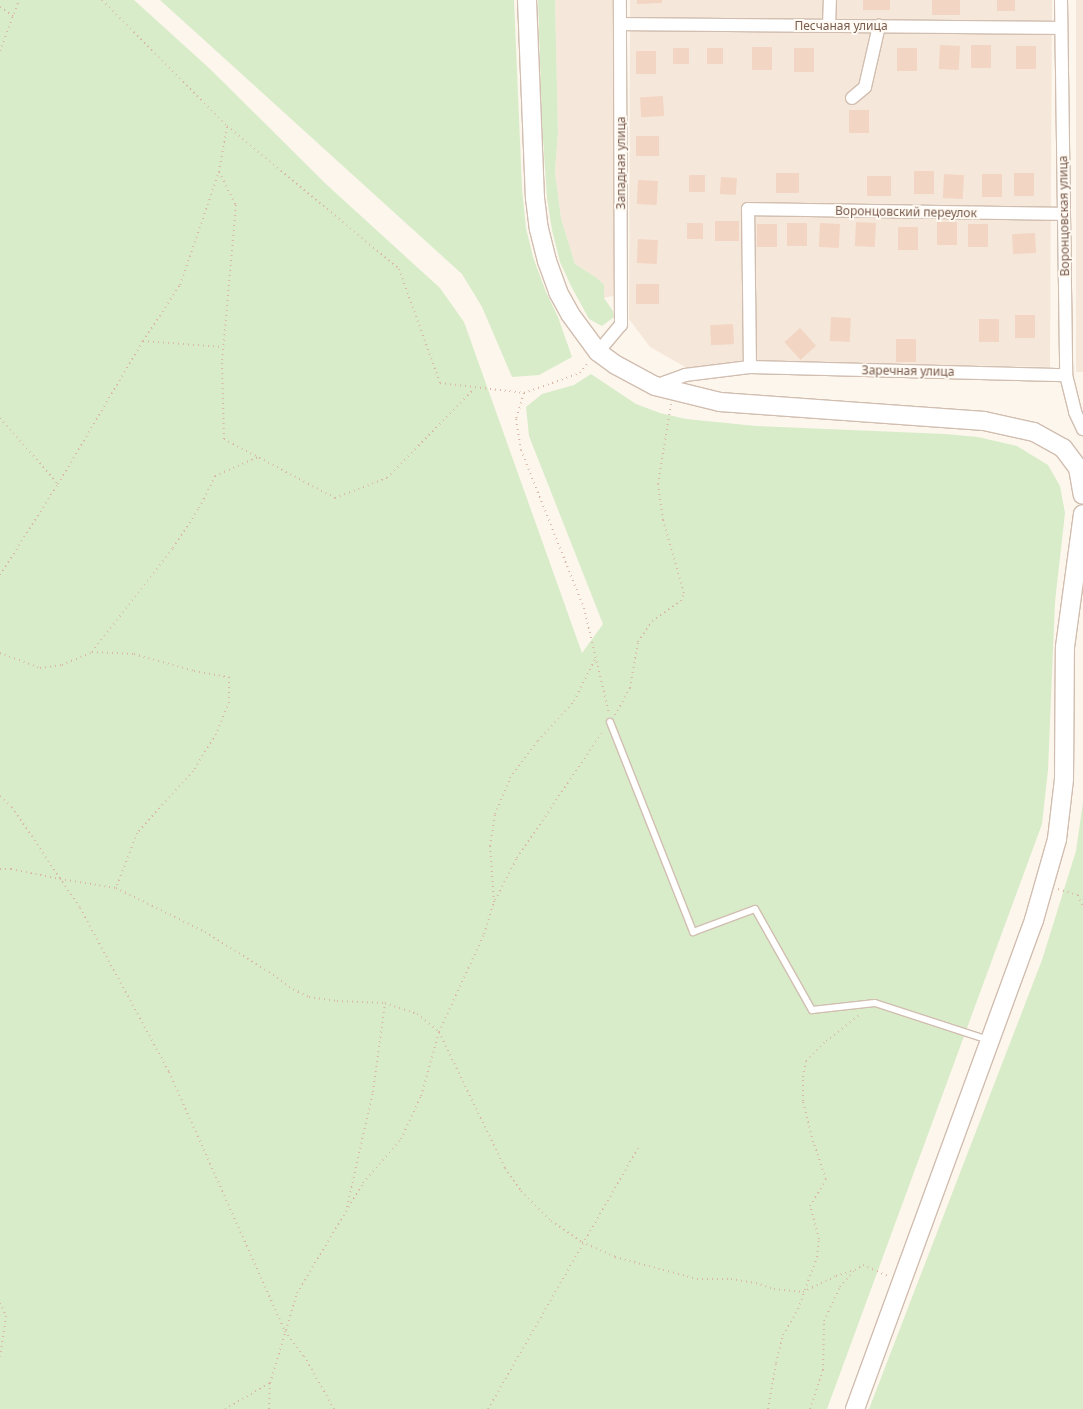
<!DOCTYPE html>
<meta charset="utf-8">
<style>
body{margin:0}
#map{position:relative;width:1083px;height:1409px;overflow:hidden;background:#fdf6ec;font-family:"Noto Sans",sans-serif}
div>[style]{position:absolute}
.residential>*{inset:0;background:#f5e8da;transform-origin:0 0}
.green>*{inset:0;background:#d8ecc9}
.building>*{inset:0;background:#f3d5c3;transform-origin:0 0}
.path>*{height:2px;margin-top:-1px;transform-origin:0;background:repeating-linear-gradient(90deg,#d9b8a5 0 1px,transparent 0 5px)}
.roads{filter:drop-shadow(1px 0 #d1beb0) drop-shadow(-1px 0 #d1beb0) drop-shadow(0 1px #d1beb0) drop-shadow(0 -1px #d1beb0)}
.lane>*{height:6px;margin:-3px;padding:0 3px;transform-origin:3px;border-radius:3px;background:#fff}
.street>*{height:12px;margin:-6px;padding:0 6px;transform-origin:6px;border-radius:6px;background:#fff}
.secondary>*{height:18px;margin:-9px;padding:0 9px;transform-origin:9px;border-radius:9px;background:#fff}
span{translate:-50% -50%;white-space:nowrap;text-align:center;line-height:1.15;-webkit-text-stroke:4px #fffaf3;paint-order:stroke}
.street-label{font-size:12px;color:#7a5c4d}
</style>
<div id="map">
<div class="residential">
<div style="clip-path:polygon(555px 0,615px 0,617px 295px,604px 298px,603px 285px,597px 278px,575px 264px,561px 218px,555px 172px,558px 132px)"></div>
<div style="clip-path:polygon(630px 0,1052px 0,1050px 367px,753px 361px,687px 368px,650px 347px,629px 319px)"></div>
<div style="left:1076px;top:0;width:7px;height:372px"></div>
</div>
<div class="green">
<div style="clip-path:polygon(0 0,134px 0,209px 68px,327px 185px,440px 288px,464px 322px,582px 653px,603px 624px,529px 436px,526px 407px,542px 394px,574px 385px,591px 374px,636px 404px,660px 413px,686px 419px,756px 426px,945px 434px,978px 437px,1017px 446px,1048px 465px,1060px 486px,1065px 513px,1055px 602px,1048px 770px,1042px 824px,827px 1409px,0 1409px)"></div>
<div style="clip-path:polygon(160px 0,514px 0,522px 189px,526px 228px,533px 257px,546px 292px,558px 317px,572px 357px,539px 375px,512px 377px,482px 307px,462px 274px)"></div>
<div style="clip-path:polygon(538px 0,555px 0,558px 132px,555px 172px,561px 218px,575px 264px,597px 278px,604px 285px,604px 298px,613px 311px,614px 317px,602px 326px,589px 319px,571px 286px,560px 262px,552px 230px,547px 198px,542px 124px)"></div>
<div style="clip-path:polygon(1083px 802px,1083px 1409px,869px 1409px,1042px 960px,1076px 851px)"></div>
</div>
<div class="building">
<div style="clip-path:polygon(637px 0,662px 0,662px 3px,637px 4px)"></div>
<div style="left:863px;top:0;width:27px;height:10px"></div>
<div style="left:932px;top:0;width:28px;height:15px"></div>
<div style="left:997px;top:0;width:18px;height:11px"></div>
<div style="left:940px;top:45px;width:20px;height:24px;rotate:3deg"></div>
<div style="left:971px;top:45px;width:20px;height:23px"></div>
<div style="left:1016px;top:46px;width:20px;height:23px"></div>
<div style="left:752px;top:47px;width:20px;height:23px"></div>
<div style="left:673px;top:48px;width:16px;height:16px"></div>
<div style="left:707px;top:48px;width:16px;height:16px"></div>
<div style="left:794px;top:48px;width:20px;height:24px"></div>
<div style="left:897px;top:48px;width:20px;height:23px"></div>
<div style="left:636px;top:51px;width:20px;height:23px"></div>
<div style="left:663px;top:96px;width:20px;height:23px;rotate:87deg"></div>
<div style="left:849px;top:110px;width:20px;height:23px"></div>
<div style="left:636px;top:136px;width:23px;height:20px"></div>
<div style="left:914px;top:171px;width:20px;height:23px"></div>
<div style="left:799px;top:173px;width:20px;height:23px;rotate:90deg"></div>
<div style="left:1014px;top:173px;width:20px;height:23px"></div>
<div style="left:944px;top:174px;width:20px;height:24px;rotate:3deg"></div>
<div style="left:982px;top:174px;width:20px;height:23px"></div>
<div style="left:689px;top:175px;width:16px;height:17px"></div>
<div style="left:891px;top:176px;width:20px;height:24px;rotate:90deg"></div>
<div style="left:721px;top:177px;width:16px;height:17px;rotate:4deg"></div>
<div style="left:638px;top:180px;width:20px;height:24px;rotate:3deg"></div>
<div style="left:739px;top:221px;width:20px;height:24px;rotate:90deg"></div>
<div style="left:856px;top:222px;width:20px;height:24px;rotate:3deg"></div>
<div style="left:937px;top:222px;width:20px;height:23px"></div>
<div style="left:687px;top:223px;width:16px;height:16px"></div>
<div style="left:787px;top:223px;width:20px;height:23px"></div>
<div style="left:820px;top:223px;width:20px;height:24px;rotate:3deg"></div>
<div style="left:757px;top:224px;width:20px;height:23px"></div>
<div style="left:968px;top:224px;width:20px;height:23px"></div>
<div style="left:898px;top:227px;width:20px;height:23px"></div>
<div style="left:1035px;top:233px;width:20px;height:23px;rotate:87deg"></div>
<div style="left:638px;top:239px;width:20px;height:24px;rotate:3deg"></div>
<div style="left:636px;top:284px;width:23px;height:20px"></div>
<div style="left:1015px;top:315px;width:20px;height:23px"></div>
<div style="left:831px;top:317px;width:20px;height:24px;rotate:3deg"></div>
<div style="left:979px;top:319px;width:20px;height:23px"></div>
<div style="left:733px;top:324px;width:20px;height:23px;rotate:87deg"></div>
<div style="left:800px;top:328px;width:24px;height:21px;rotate:48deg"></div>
<div style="left:896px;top:339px;width:20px;height:23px"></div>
</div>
<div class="path">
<div style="left:102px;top:0;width:177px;rotate:45.2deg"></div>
<div style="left:227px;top:126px;width:224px;rotate:39.7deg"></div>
<div style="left:399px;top:269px;width:121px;rotate:70.2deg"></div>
<div style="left:440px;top:383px;width:85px;rotate:6.8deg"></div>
<div style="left:524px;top:393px;width:59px;rotate:-19.7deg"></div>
<div style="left:580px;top:373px;width:13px;rotate:-51deg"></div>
<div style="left:0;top:7px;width:16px;rotate:35deg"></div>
<div style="left:0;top:51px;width:54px;rotate:-69.6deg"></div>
<div style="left:219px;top:172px;width:37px;rotate:63deg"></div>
<div style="left:236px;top:205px;width:159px;rotate:95.1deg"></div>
<div style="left:222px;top:363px;width:76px;rotate:88.5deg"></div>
<div style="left:224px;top:439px;width:126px;rotate:28deg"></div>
<div style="left:335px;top:498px;width:56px;rotate:-21deg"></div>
<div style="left:387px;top:478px;width:124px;rotate:-45.7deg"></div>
<div style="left:143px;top:341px;width:80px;rotate:4.3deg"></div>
<div style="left:524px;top:393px;width:27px;rotate:107deg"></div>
<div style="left:516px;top:419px;width:31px;rotate:81deg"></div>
<div style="left:521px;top:450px;width:170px;rotate:68.3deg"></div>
<div style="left:584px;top:608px;width:109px;rotate:76.7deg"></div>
<div style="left:0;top:418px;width:88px;rotate:48.7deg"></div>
<div style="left:0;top:575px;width:108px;rotate:-57.5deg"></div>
<div style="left:58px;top:484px;width:166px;rotate:-59.3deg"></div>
<div style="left:143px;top:341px;width:67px;rotate:-56.5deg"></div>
<div style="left:180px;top:285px;width:120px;rotate:-71deg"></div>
<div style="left:219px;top:172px;width:47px;rotate:-80.1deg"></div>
<div style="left:92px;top:652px;width:132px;rotate:-52.1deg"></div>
<div style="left:173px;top:548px;width:48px;rotate:-57deg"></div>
<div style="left:199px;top:508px;width:36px;rotate:-63deg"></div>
<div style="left:215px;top:476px;width:47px;rotate:-23.8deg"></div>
<div style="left:0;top:653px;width:43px;rotate:20.6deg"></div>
<div style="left:40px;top:668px;width:22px;rotate:-8deg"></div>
<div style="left:62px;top:665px;width:33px;rotate:-23deg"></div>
<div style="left:92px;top:652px;width:42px;rotate:2.7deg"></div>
<div style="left:134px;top:654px;width:62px;rotate:15.8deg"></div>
<div style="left:194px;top:671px;width:36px;rotate:10deg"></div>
<div style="left:229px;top:677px;width:25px;rotate:90deg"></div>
<div style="left:229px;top:702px;width:35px;rotate:112deg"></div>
<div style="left:216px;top:734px;width:44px;rotate:121.9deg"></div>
<div style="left:193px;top:771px;width:84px;rotate:132.1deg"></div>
<div style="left:137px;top:833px;width:59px;rotate:110.9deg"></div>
<div style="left:615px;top:715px;width:31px;rotate:-61deg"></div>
<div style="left:630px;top:688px;width:47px;rotate:-80.1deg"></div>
<div style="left:638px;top:642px;width:25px;rotate:-56deg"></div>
<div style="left:652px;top:621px;width:35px;rotate:-35deg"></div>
<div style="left:681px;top:601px;width:9px;rotate:-69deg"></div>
<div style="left:684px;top:593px;width:76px;rotate:-106deg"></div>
<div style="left:663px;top:520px;width:36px;rotate:-98deg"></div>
<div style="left:658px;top:484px;width:81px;rotate:-80.8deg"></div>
<div style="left:0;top:796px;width:16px;rotate:43deg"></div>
<div style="left:12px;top:807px;width:122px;rotate:56deg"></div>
<div style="left:80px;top:908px;width:187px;rotate:61.5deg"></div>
<div style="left:169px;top:1072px;width:284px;rotate:65.9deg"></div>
<div style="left:285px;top:1331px;width:31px;rotate:53deg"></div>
<div style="left:304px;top:1356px;width:61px;rotate:60.5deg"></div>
<div style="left:0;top:869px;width:11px"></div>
<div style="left:11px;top:869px;width:50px;rotate:11.5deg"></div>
<div style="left:60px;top:879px;width:57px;rotate:9.1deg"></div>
<div style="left:116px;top:888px;width:99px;rotate:26.3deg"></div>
<div style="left:205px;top:932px;width:75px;rotate:32deg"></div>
<div style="left:269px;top:972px;width:25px;rotate:37deg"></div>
<div style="left:289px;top:987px;width:22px;rotate:27deg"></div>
<div style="left:309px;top:997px;width:28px;rotate:8deg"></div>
<div style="left:337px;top:1001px;width:48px;rotate:2.4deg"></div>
<div style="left:385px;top:1003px;width:34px;rotate:19deg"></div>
<div style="left:417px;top:1014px;width:28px;rotate:39deg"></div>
<div style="left:439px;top:1032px;width:151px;rotate:64.1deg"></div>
<div style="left:505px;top:1168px;width:28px;rotate:55deg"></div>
<div style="left:521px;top:1191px;width:42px;rotate:45deg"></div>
<div style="left:551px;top:1221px;width:37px;rotate:34deg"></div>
<div style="left:582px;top:1242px;width:36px;rotate:24deg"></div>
<div style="left:615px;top:1257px;width:85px;rotate:15deg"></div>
<div style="left:697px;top:1279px;width:34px"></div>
<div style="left:731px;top:1279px;width:25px;rotate:9deg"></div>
<div style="left:756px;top:1283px;width:19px;rotate:18deg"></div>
<div style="left:774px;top:1289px;width:29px;rotate:6deg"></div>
<div style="left:803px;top:1292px;width:37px;rotate:-26deg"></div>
<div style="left:836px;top:1276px;width:20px;rotate:-18deg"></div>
<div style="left:1058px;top:889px;width:21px;rotate:17deg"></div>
<div style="left:1078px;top:895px;width:14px;rotate:69deg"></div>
<div style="left:495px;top:900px;width:47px;rotate:-62.4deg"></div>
<div style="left:517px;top:858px;width:153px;rotate:-55.9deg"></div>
<div style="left:347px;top:1207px;width:118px;rotate:-77.3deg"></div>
<div style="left:373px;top:1092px;width:90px;rotate:-82.3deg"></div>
<div style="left:0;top:1303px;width:14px;rotate:65deg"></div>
<div style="left:6px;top:1316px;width:41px;rotate:98.3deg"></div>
<div style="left:225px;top:1409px;width:52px;rotate:-30deg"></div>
<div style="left:269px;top:1409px;width:26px;rotate:-88deg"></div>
<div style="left:270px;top:1383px;width:94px;rotate:-73.3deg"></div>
<div style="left:297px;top:1293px;width:128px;rotate:-59deg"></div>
<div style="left:363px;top:1183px;width:58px;rotate:-49.2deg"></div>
<div style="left:401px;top:1139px;width:47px;rotate:-65.1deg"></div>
<div style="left:421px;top:1096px;width:66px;rotate:-74.3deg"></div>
<div style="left:439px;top:1032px;width:108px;rotate:-65.3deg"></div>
<div style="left:484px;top:934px;width:34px;rotate:-73deg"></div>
<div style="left:494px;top:902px;width:56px;rotate:-94.1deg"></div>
<div style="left:490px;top:846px;width:32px;rotate:-81deg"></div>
<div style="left:495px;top:814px;width:39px;rotate:-67deg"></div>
<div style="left:510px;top:778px;width:46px;rotate:-52.9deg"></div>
<div style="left:538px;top:741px;width:54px;rotate:-48deg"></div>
<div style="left:574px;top:701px;width:47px;rotate:-63.4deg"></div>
<div style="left:488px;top:1409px;width:301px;rotate:-60.1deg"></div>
<div style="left:768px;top:1409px;width:47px;rotate:-80.1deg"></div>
<div style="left:776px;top:1363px;width:29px;rotate:-76deg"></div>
<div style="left:783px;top:1335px;width:30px;rotate:-60deg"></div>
<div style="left:798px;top:1309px;width:55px;rotate:-69.9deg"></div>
<div style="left:817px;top:1257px;width:18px;rotate:-84deg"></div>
<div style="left:819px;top:1239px;width:34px;rotate:-105deg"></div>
<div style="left:810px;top:1206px;width:31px;rotate:-59deg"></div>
<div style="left:826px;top:1179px;width:39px;rotate:-109deg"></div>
<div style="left:813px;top:1142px;width:42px;rotate:-103.7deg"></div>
<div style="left:803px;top:1101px;width:24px;rotate:-90deg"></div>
<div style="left:803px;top:1077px;width:16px;rotate:-79deg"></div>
<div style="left:806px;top:1061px;width:28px;rotate:-45deg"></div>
<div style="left:826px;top:1041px;width:42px;rotate:-38.2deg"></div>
<div style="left:810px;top:1409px;width:41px;rotate:-71.6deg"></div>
<div style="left:823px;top:1370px;width:49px;rotate:-88.8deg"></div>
<div style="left:824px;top:1321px;width:38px;rotate:-65deg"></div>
<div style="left:840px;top:1287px;width:23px;rotate:-49deg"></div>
<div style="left:855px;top:1270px;width:9px;rotate:-32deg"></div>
<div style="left:863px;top:1265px;width:27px;rotate:24deg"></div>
</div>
<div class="roads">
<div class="lane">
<div style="left:610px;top:722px;width:226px;rotate:68.4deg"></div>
<div style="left:693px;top:932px;width:66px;rotate:-20.4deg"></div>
<div style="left:755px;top:909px;width:116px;rotate:60.6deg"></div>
<div style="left:812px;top:1010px;width:63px;rotate:-6.3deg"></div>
<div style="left:875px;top:1003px;width:119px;rotate:18.1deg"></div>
</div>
<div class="street">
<div style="left:1061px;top:0;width:375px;rotate:89.2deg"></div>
<div style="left:1066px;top:375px;width:38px;rotate:76deg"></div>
<div style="left:1075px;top:412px;width:19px;rotate:65deg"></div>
<div style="left:620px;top:24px;width:441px;rotate:0.5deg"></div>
<div style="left:829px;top:26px;width:26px;rotate:-88deg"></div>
<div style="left:852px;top:98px;width:17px;rotate:-40deg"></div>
<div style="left:865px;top:87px;width:63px;rotate:-77.1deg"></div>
<div style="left:598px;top:352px;width:35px;rotate:-50deg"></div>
<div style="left:621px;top:325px;width:325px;rotate:-90.2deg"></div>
<div style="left:750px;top:367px;width:316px;rotate:1.5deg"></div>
<div style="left:655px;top:386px;width:32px;rotate:-20deg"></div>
<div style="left:685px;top:375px;width:65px;rotate:-7deg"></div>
<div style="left:750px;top:367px;width:158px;rotate:-90.7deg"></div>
<div style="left:748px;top:209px;width:316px;rotate:0.9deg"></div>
</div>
<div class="secondary">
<div style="left:527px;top:0;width:198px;rotate:87.7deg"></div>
<div style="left:535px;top:198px;width:31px;rotate:83deg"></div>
<div style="left:539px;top:229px;width:33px;rotate:76deg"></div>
<div style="left:547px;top:261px;width:33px;rotate:70deg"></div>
<div style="left:558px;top:292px;width:25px;rotate:61deg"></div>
<div style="left:570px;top:314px;width:47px;rotate:53.6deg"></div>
<div style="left:598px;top:352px;width:22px;rotate:36deg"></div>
<div style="left:616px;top:365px;width:44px;rotate:28.3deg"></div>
<div style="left:655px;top:386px;width:67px;rotate:13.8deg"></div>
<div style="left:720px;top:402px;width:265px;rotate:4.1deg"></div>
<div style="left:984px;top:421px;width:51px;rotate:12.4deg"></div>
<div style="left:1034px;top:432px;width:33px;rotate:29deg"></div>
<div style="left:1063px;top:448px;width:25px;rotate:53deg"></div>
<div style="left:1078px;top:468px;width:27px;rotate:80deg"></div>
<div style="left:855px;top:1409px;width:521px;rotate:-69.89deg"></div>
<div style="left:1034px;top:920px;width:84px;rotate:-74.1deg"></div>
<div style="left:1057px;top:839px;width:60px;rotate:-83.3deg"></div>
<div style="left:1064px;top:779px;width:132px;rotate:-89.6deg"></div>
<div style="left:1065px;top:647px;width:134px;rotate:-82.3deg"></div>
</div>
</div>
<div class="street-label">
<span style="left:841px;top:26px">Песчаная улица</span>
<span style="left:621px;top:163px;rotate:-90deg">Западная улица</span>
<span style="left:906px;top:212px;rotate:1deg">Воронцовский переулок</span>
<span style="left:1064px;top:216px;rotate:-91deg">Воронцовская улица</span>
<span style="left:908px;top:371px;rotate:1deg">Заречная улица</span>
</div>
</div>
